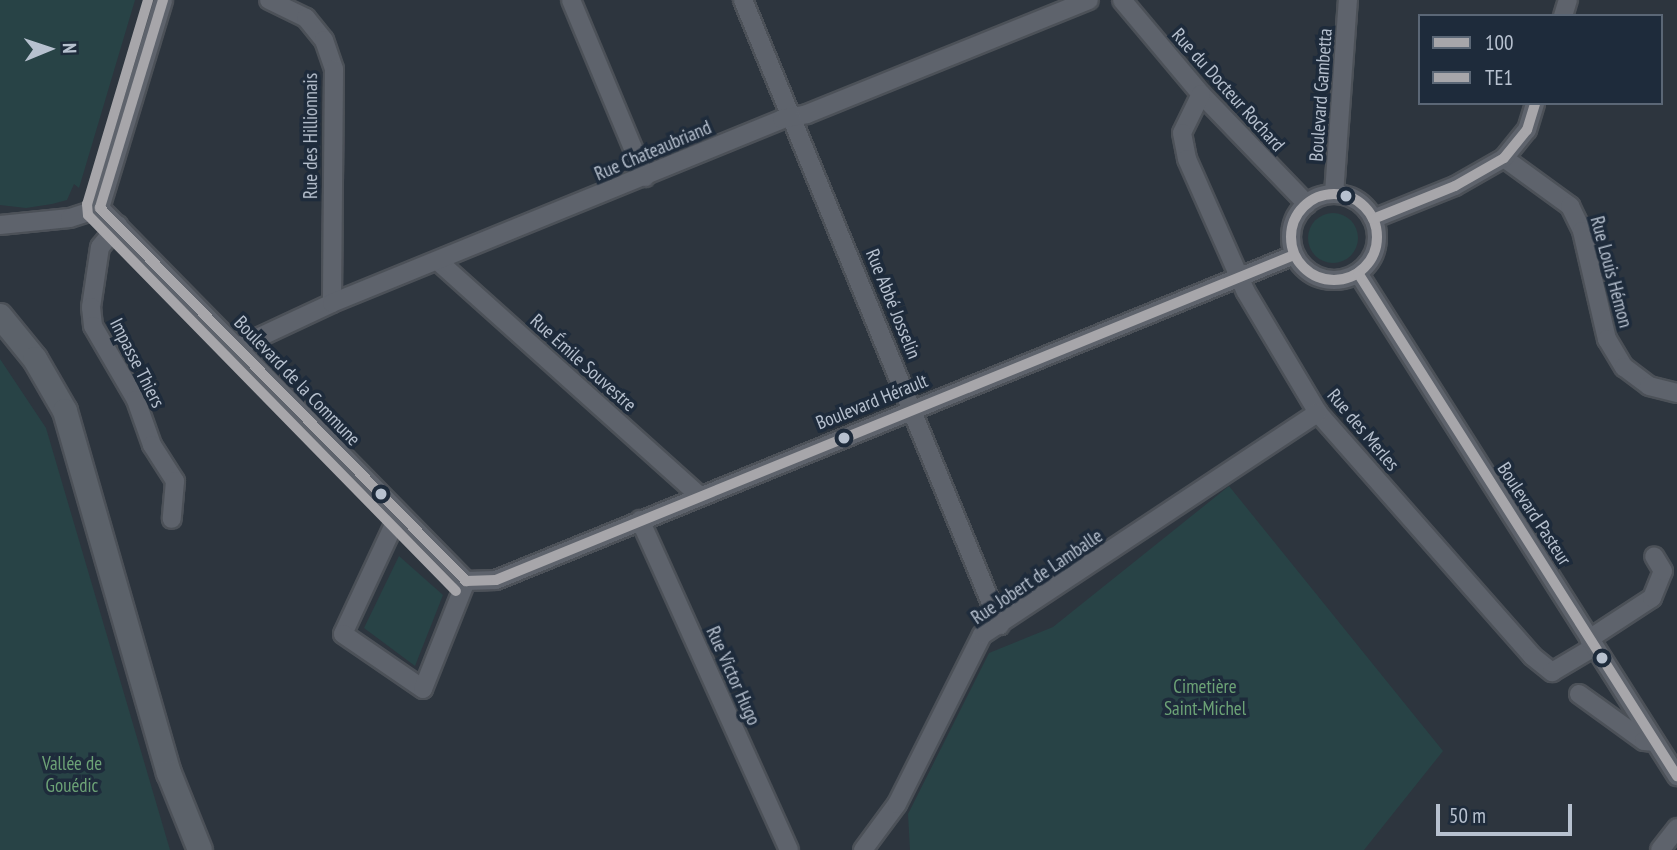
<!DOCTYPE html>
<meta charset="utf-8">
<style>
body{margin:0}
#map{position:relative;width:1677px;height:850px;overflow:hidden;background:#2d353e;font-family:"PT Sans Narrow",sans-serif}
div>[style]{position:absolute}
.green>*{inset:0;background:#284346}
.round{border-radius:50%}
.roads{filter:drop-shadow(2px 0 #4c5158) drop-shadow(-2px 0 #4c5158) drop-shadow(0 2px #4c5158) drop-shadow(0 -2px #4c5158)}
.minor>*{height:18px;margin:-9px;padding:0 9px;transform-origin:9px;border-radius:9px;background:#5e636c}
.minor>.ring{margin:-9px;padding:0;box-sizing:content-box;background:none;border:18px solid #5e636c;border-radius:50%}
.secondary>*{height:24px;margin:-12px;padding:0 12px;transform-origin:12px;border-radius:12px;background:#5c626a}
.bus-1>*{height:10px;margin:-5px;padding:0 5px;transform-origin:5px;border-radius:5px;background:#a7a6aa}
.bus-1>.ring{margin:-5px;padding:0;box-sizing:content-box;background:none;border:10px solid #a7a6aa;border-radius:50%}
.bus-2>*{height:10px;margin:-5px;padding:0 5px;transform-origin:5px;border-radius:5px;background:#a7a6aa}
.dots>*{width:19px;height:19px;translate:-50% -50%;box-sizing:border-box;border:4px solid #1e2b3b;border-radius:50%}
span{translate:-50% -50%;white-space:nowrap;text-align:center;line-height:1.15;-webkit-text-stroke:7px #1e2b3b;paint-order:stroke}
.street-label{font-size:19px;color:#b7c1cf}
.park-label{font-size:19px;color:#6ca276}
.legend{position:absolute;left:1418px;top:14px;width:245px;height:91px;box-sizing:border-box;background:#1e2b3b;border:2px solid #5b6776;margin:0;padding:9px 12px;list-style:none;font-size:21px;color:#b7c1cf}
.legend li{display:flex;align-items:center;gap:14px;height:35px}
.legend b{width:35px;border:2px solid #5b6776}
.north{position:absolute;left:14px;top:14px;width:70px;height:70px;-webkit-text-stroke:5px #1e2b3b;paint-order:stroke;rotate:88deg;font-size:19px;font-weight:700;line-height:28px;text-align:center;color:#b7c1cf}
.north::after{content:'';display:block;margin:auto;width:24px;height:32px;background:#b7c1cf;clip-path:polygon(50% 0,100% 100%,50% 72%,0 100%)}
.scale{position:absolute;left:1436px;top:804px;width:136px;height:32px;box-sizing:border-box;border:4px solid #b7c1cf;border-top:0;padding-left:9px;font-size:21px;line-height:24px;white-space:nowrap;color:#b7c1cf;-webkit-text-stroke:5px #1e2b3b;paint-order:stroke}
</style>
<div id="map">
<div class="green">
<div style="clip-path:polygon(0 0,135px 0,79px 188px,74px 184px,67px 200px,52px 204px,26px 208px,0 205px)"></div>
<div class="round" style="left:1308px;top:213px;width:50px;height:50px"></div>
<div style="clip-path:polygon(0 359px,46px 428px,170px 850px,0 850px)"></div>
<div style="clip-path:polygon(1229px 486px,1443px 751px,1364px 850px,910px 850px,908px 814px,989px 653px,1053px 627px)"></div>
<div style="clip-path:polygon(399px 556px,443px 595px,415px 666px,364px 628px)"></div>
</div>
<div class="roads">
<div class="minor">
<div style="left:269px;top:0;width:41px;rotate:25.9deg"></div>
<div style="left:306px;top:18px;width:28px;rotate:51deg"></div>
<div style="left:324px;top:40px;width:31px;rotate:71deg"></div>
<div style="left:334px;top:69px;width:234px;rotate:90.5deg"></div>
<div style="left:571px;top:0;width:192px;rotate:67.3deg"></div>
<div style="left:743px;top:0;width:676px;rotate:67.65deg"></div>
<div style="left:1122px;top:0;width:123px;rotate:50deg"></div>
<div style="left:1201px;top:94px;width:153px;rotate:46.1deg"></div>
<div style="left:1563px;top:16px;width:17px;rotate:-73deg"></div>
<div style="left:1201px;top:94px;width:43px;rotate:116deg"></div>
<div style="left:1182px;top:133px;width:26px;rotate:79deg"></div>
<div style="left:1187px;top:159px;width:145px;rotate:66.1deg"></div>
<div style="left:1246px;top:292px;width:141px;rotate:59.2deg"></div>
<div style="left:1318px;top:413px;width:324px;rotate:48.6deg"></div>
<div style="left:1532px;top:656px;width:26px;rotate:39deg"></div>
<div style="left:1552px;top:672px;width:49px;rotate:-30.8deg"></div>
<div style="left:1504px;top:158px;width:82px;rotate:36deg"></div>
<div style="left:1570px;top:206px;width:28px;rotate:64deg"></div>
<div style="left:1582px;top:231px;width:111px;rotate:77deg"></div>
<div style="left:1607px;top:339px;width:33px;rotate:59deg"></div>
<div style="left:1624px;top:367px;width:31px;rotate:37deg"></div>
<div style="left:1649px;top:386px;width:29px;rotate:14deg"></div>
<div class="ring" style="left:1291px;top:194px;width:68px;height:68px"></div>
<div style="left:1334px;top:194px;width:195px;rotate:-85.9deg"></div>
<div style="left:100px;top:208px;width:523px;rotate:45.54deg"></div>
<div style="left:100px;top:208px;width:217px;rotate:-73.1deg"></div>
<div style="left:1373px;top:219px;width:88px;rotate:-21.9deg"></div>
<div style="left:1455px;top:186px;width:56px;rotate:-29.7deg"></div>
<div style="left:1504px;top:158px;width:36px;rotate:-51deg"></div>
<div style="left:1527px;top:130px;width:28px;rotate:-73deg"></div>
<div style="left:0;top:225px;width:70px;rotate:-5.7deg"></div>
<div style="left:70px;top:218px;width:32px;rotate:-18deg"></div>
<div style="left:118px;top:225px;width:28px;rotate:129deg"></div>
<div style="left:100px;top:247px;width:61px;rotate:98.5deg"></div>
<div style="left:91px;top:307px;width:19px;rotate:84deg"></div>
<div style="left:93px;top:326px;width:86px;rotate:59.8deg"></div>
<div style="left:136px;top:400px;width:48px;rotate:70.4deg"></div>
<div style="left:152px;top:445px;width:43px;rotate:57.4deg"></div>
<div style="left:175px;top:481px;width:38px;rotate:95deg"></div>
<div style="left:439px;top:262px;width:349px;rotate:41.9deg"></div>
<div style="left:1358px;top:273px;width:596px;rotate:57.62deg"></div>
<div style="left:236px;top:348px;width:106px;rotate:-25.1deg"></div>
<div style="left:332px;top:303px;width:486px;rotate:-22.2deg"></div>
<div style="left:782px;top:119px;width:25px;rotate:-11deg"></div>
<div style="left:807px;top:114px;width:304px;rotate:-22deg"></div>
<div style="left:398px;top:516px;width:130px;rotate:115deg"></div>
<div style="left:343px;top:634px;width:97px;rotate:34.5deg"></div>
<div style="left:423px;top:689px;width:116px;rotate:-68.3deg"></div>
<div style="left:640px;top:520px;width:362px;rotate:65.7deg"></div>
<div style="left:466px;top:581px;width:30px;rotate:-2deg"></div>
<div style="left:496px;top:580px;width:862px;rotate:-22.16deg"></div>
<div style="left:1589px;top:639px;width:75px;rotate:-33.1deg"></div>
<div style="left:1652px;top:598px;width:29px;rotate:-68deg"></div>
<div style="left:1663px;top:571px;width:17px;rotate:-121deg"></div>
<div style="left:1579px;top:694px;width:80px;rotate:35.9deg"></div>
<div style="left:1644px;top:741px;width:11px;rotate:5deg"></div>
<div style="left:863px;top:850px;width:57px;rotate:-53.5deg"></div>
<div style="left:897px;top:804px;width:189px;rotate:-63.3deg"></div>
<div style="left:982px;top:635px;width:403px;rotate:-33.5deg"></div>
<div style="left:1660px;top:850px;width:28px;rotate:-52deg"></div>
</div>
<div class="secondary">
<div style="left:0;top:316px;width:55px;rotate:50.9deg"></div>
<div style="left:35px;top:359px;width:60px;rotate:60deg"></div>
<div style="left:65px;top:411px;width:377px;rotate:74deg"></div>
<div style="left:169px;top:773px;width:83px;rotate:68.1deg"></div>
</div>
</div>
<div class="bus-1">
<div style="left:163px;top:0;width:217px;rotate:106.9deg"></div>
<div style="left:100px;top:208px;width:523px;rotate:45.54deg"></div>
<div style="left:466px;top:581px;width:30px;rotate:-2deg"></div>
<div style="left:496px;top:580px;width:862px;rotate:-22.16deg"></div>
<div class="ring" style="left:1291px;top:194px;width:76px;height:76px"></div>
<div style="left:1373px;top:219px;width:88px;rotate:-21.9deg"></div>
<div style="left:1455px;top:186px;width:56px;rotate:-29.7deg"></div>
<div style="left:1504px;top:158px;width:36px;rotate:-51deg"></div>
<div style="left:1527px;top:130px;width:28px;rotate:-73deg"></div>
<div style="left:1358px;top:273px;width:596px;rotate:57.62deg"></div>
</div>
<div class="bus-2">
<div style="left:148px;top:0;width:213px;rotate:106.6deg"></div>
<div style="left:87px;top:204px;width:11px;rotate:85deg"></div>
<div style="left:88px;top:215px;width:526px;rotate:45.62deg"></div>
</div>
<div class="dots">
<div style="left:1346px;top:196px;background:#b7c1cf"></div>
<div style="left:844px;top:438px;background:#b7c1cf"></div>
<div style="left:381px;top:494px;background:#b7c1cf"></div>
<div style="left:1602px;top:658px;background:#b7c1cf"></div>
</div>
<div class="street-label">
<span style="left:1228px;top:90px;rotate:48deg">Rue du Docteur Rochard</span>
<span style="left:1321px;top:95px;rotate:-86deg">Boulevard Gambetta</span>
<span style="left:311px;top:136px;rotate:-90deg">Rue des Hillionnais</span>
<span style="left:653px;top:151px;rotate:-23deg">Rue Chateaubriand</span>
<span style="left:1611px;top:272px;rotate:75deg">Rue Louis Hémon</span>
<span style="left:893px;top:304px;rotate:68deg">Rue Abbé Josselin</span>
<span style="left:137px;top:363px;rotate:63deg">Impasse Thiers</span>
<span style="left:583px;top:363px;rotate:42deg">Rue Émile Souvestre</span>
<span style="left:297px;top:381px;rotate:46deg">Boulevard de la Commune</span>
<span style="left:872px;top:402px;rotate:-22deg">Boulevard Hérault</span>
<span style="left:1363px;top:430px;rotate:50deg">Rue des Merles</span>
<span style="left:1534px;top:514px;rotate:57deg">Boulevard Pasteur</span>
<span style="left:1037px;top:577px;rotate:-34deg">Rue Jobert de Lamballe</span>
<span style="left:733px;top:676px;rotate:66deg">Rue Victor Hugo</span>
</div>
<div class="park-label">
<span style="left:1205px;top:698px">Cimetière<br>Saint-Michel</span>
<span style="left:72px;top:775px">Vallée de<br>Gouédic</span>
</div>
<ul class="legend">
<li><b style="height:9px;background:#a7a6aa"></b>100</li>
<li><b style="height:9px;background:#a7a6aa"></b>TE1</li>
</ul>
<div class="north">N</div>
<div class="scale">50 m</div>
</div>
